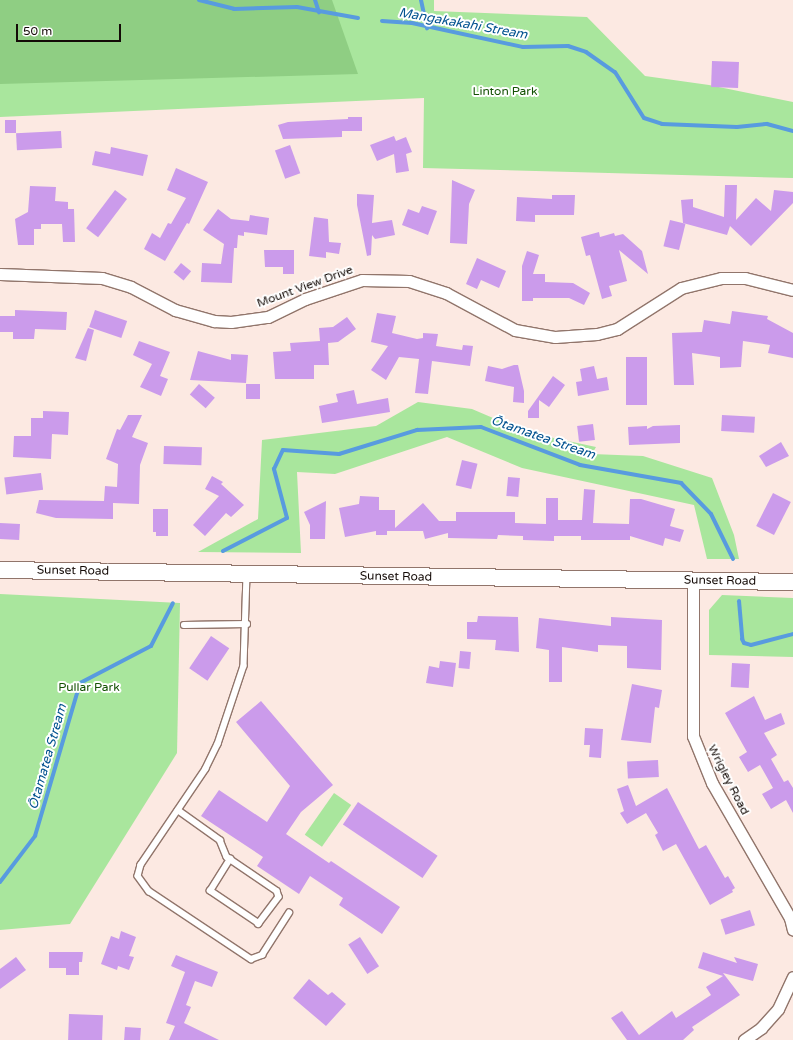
<!DOCTYPE html>
<meta charset="utf-8">
<style>
body{margin:0}
#map{position:relative;width:793px;height:1040px;overflow:hidden;background:#fce9e2;font-family:"Varela Round",sans-serif}
div>[style]{position:absolute}
.green>*{inset:0;background:#a9e69d;transform-origin:0 0}
.forest>*{inset:0;background:#8fce83}
.stream>*{height:4px;margin:-2px;padding:0 2px;transform-origin:2px;border-radius:2px;background:#589bdf}
.building>*{inset:0;background:#cb9beb;transform-origin:0 0}
.roads{filter:drop-shadow(1px 0 #91756b) drop-shadow(-1px 0 #91756b) drop-shadow(0 1px #91756b) drop-shadow(0 -1px #91756b)}
.service>*{height:5.5px;margin:-2.75px;padding:0 2.75px;transform-origin:2.75px;border-radius:2.75px;background:#fff}
.minor>*{height:11px;margin:-5.5px;padding:0 5.5px;transform-origin:5.5px;border-radius:5.5px;background:#fff}
.secondary>*{height:16px;margin:-8px;padding:0 8px;transform-origin:8px;border-radius:8px;background:#fff}
span{translate:-50% -50%;white-space:nowrap;text-align:center;line-height:1.15;-webkit-text-stroke:4px #fff;paint-order:stroke}
.park-label{font-size:12px;color:#125102}
.street-label{font-size:12px;color:#140b07}
.water-label{font-size:13px;color:#01518f;font-style:italic}
.scale{position:absolute;left:16px;top:24px;width:105px;height:18px;box-sizing:border-box;border:2px solid #140b07;border-top:0;padding-left:5px;font-size:12px;line-height:14px;white-space:nowrap;color:#140b07;-webkit-text-stroke:3px #fff;paint-order:stroke}
</style>
<div id="map">
<div class="green">
<div style="clip-path:polygon(0 0,434px 0,434px 11px,587px 17px,645px 76px,709px 85px,793px 102px,793px 178px,423px 168px,424px 98px,0 117px)"></div>
<div style="clip-path:polygon(418px 402px,472px 409px,526px 432px,596px 447px,592px 454px,643px 456px,712px 478px,734px 535px,739px 559px,707px 559px,694px 505px,522px 468px,447px 437px,335px 474px,297px 472px,301px 553px,198px 552px,258px 519px,262px 440px,376px 426px)"></div>
<div style="clip-path:polygon(0 594px,180px 603px,177px 753px,70px 924px,0 930px)"></div>
<div style="clip-path:polygon(722px 595px,793px 598px,793px 657px,709px 655px,709px 610px)"></div>
<div style="left:334px;top:793px;width:21px;height:51px;rotate:35deg"></div>
</div>
<div class="forest">
<div style="clip-path:polygon(0 0,332px 0,358px 74px,0 84px)"></div>
</div>
<div class="stream">
<div style="left:199px;top:0;width:36px;rotate:14deg"></div>
<div style="left:234px;top:9px;width:63px;rotate:-1.8deg"></div>
<div style="left:297px;top:7px;width:62px;rotate:10.2deg"></div>
<div style="left:315px;top:0;width:13px;rotate:72deg"></div>
<div style="left:421px;top:0;width:29px;rotate:78deg"></div>
<div style="left:382px;top:21px;width:30px;rotate:4deg"></div>
<div style="left:412px;top:23px;width:114px;rotate:12.2deg"></div>
<div style="left:523px;top:47px;width:45px;rotate:-1.3deg"></div>
<div style="left:568px;top:46px;width:19px;rotate:18deg"></div>
<div style="left:586px;top:52px;width:35px;rotate:35deg"></div>
<div style="left:615px;top:72px;width:54px;rotate:57.8deg"></div>
<div style="left:644px;top:118px;width:19px;rotate:18deg"></div>
<div style="left:662px;top:124px;width:75px;rotate:2.3deg"></div>
<div style="left:737px;top:127px;width:30px;rotate:-6deg"></div>
<div style="left:767px;top:124px;width:27px;rotate:15deg"></div>
<div style="left:223px;top:551px;width:72px;rotate:-27.3deg"></div>
<div style="left:287px;top:518px;width:51px;rotate:-104.9deg"></div>
<div style="left:274px;top:469px;width:21px;rotate:-65deg"></div>
<div style="left:283px;top:450px;width:56px;rotate:4.1deg"></div>
<div style="left:339px;top:454px;width:82px;rotate:-17.1deg"></div>
<div style="left:417px;top:430px;width:64px;rotate:-2.7deg"></div>
<div style="left:481px;top:427px;width:106px;rotate:21deg"></div>
<div style="left:580px;top:465px;width:103px;rotate:10.1deg"></div>
<div style="left:681px;top:483px;width:43px;rotate:45.9deg"></div>
<div style="left:711px;top:514px;width:50px;rotate:63.9deg"></div>
<div style="left:739px;top:601px;width:38px;rotate:85deg"></div>
<div style="left:742px;top:639px;width:4px;rotate:63deg"></div>
<div style="left:744px;top:643px;width:7px;rotate:16deg"></div>
<div style="left:751px;top:645px;width:43px;rotate:-14.7deg"></div>
<div style="left:0;top:882px;width:58px;rotate:-52.7deg"></div>
<div style="left:35px;top:836px;width:159px;rotate:-73.6deg"></div>
<div style="left:80px;top:683px;width:80px;rotate:-27.5deg"></div>
<div style="left:151px;top:646px;width:48px;rotate:-62.9deg"></div>
</div>
<div class="building">
<div style="left:712px;top:61px;width:27px;height:26px;rotate:2deg"></div>
<div style="clip-path:polygon(348px 117px,362px 117px,362px 131px,342px 131px,342px 137px,283px 139px,278px 125px,288px 122px,348px 119px)"></div>
<div style="left:5px;top:120px;width:11px;height:13px"></div>
<div style="left:61px;top:131px;width:17px;height:45px;rotate:87deg"></div>
<div style="clip-path:polygon(394px 136px,396px 141px,406px 137px,412px 152px,406px 154px,409px 171px,396px 173px,394px 154px,377px 161px,370px 145px)"></div>
<div style="left:290px;top:145px;width:30px;height:16px;rotate:70deg"></div>
<div style="clip-path:polygon(111px 147px,148px 155px,143px 176px,92px 165px,95px 151px,110px 154px)"></div>
<div style="clip-path:polygon(176px 168px,208px 182px,189px 224px,187px 223px,165px 261px,144px 249px,152px 233px,160px 238px,168px 223px,171px 224px,186px 198px,167px 190px)"></div>
<div style="clip-path:polygon(452px 180px,475px 190px,469px 204px,467px 244px,450px 243px)"></div>
<div style="clip-path:polygon(725px 185px,737px 185px,736px 220px,756px 198px,771px 211px,774px 190px,793px 192px,793px 203px,751px 246px,730px 226px,727px 235px,683px 223px,681px 200px,693px 199px,693px 207px,724px 217px)"></div>
<div style="clip-path:polygon(30px 186px,56px 187px,55px 201px,68px 202px,68px 209px,74px 209px,75px 242px,63px 242px,62px 224px,41px 224px,41px 229px,34px 229px,34px 245px,18px 245px,15px 219px,28px 212px)"></div>
<div style="left:115px;top:190px;width:15px;height:48px;rotate:37deg"></div>
<div style="clip-path:polygon(357px 194px,374px 195px,372px 223px,392px 220px,395px 235px,375px 239px,372px 235px,371px 255px,367px 256px,357px 205px)"></div>
<div style="clip-path:polygon(552px 195px,575px 195px,574px 215px,535px 215px,535px 222px,516px 221px,517px 197px,552px 199px)"></div>
<div style="clip-path:polygon(422px 206px,437px 211px,428px 235px,402px 225px,408px 209px,419px 213px)"></div>
<div style="clip-path:polygon(218px 209px,231px 219px,249px 221px,250px 215px,269px 218px,267px 235px,244px 232px,244px 236px,238px 235px,237px 248px,234px 248px,232px 283px,201px 282px,202px 263px,221px 264px,224px 244px,203px 230px)"></div>
<div style="clip-path:polygon(314px 217px,328px 219px,329px 242px,341px 243px,339px 254px,326px 252px,326px 258px,309px 256px)"></div>
<div style="left:670px;top:220px;width:16px;height:27px;rotate:14deg"></div>
<div style="clip-path:polygon(599px 232px,600px 237px,614px 233px,615px 236px,623px 234px,642px 251px,648px 274px,619px 250px,627px 281px,609px 286px,612px 296px,602px 299px,590px 255px,586px 256px,581px 237px)"></div>
<div style="clip-path:polygon(264px 250px,294px 250px,294px 274px,283px 274px,283px 267px,265px 267px)"></div>
<div style="clip-path:polygon(527px 251px,539px 255px,533px 274px,545px 274px,545px 282px,573px 283px,590px 293px,584px 305px,569px 298px,533px 298px,533px 301px,522px 301px,522px 266px)"></div>
<div style="clip-path:polygon(477px 258px,506px 271px,499px 288px,481px 280px,477px 289px,466px 284px)"></div>
<div style="left:181px;top:263px;width:13px;height:12px;rotate:39deg"></div>
<div style="clip-path:polygon(15px 310px,67px 312px,66px 330px,35px 329px,34px 339px,13px 339px,13px 332px,0 332px,0 316px,15px 316px)"></div>
<div style="left:95px;top:310px;width:34px;height:18px;rotate:19deg"></div>
<div style="clip-path:polygon(732px 311px,768px 316px,767px 319px,793px 333px,793px 358px,768px 353px,770px 345px,743px 341px,741px 367px,720px 368px,720px 357px,692px 353px,694px 385px,674px 385px,672px 333px,702px 332px,704px 320px,730px 324px)"></div>
<div style="clip-path:polygon(377px 313px,396px 316px,392px 333px,417px 339px,423px 338px,423px 333px,438px 334px,436px 346px,462px 350px,463px 345px,473px 346px,470px 366px,432px 361px,428px 394px,415px 393px,419px 359px,399px 357px,386px 380px,371px 370px,388px 346px,371px 342px)"></div>
<div style="clip-path:polygon(347px 317px,356px 329px,338px 342px,328px 343px,329px 365px,314px 365px,314px 379px,275px 379px,273px 352px,291px 351px,290px 343px,320px 341px,319px 328px,333px 327px)"></div>
<div style="clip-path:polygon(88px 328px,94px 330px,86px 361px,75px 358px)"></div>
<div style="clip-path:polygon(139px 341px,170px 352px,160px 376px,168px 379px,161px 396px,140px 387px,152px 364px,133px 355px)"></div>
<div style="clip-path:polygon(198px 351px,231px 360px,231px 354px,248px 355px,246px 383px,190px 380px)"></div>
<div style="left:626px;top:357px;width:21px;height:48px"></div>
<div style="clip-path:polygon(514px 365px,518px 365px,524px 391px,524px 403px,513px 402px,514px 387px,485px 381px,488px 366px,502px 369px)"></div>
<div style="clip-path:polygon(594px 366px,597px 379px,607px 377px,609px 390px,578px 396px,576px 382px,582px 381px,580px 369px)"></div>
<div style="clip-path:polygon(553px 376px,565px 385px,549px 407px,539px 400px,539px 418px,528px 418px,528px 411px)"></div>
<div style="left:199px;top:384px;width:21px;height:14px;rotate:41deg"></div>
<div style="left:246px;top:384px;width:14px;height:15px"></div>
<div style="clip-path:polygon(354px 390px,357px 404px,388px 398px,390px 412px,322px 423px,319px 406px,338px 402px,336px 394px)"></div>
<div style="clip-path:polygon(43px 411px,69px 412px,68px 435px,52px 434px,51px 459px,13px 457px,14px 436px,31px 436px,31px 418px,43px 418px)"></div>
<div style="clip-path:polygon(128px 415px,142px 415px,132px 437px,148px 443px,140px 465px,139px 504px,113px 503px,113px 519px,56px 518px,36px 513px,39px 500px,104px 501px,105px 486px,117px 487px,118px 464px,106px 459px,117px 429px,120px 430px)"></div>
<div style="left:722px;top:415px;width:33px;height:16px;rotate:3deg"></div>
<div style="left:593px;top:424px;width:16px;height:16px;rotate:83deg"></div>
<div style="clip-path:polygon(680px 425px,680px 443px,629px 445px,628px 427px,647px 426px,647px 429px,653px 426px)"></div>
<div style="clip-path:polygon(781px 442px,789px 456px,766px 467px,759px 456px)"></div>
<div style="left:164px;top:446px;width:38px;height:18px;rotate:2deg"></div>
<div style="left:462px;top:460px;width:16px;height:26px;rotate:14deg"></div>
<div style="left:41px;top:473px;width:17px;height:37px;rotate:83deg"></div>
<div style="clip-path:polygon(212px 476px,223px 482px,221px 484px,244px 505px,231px 517px,226px 513px,205px 536px,193px 525px,219px 496px,205px 489px)"></div>
<div style="left:508px;top:477px;width:12px;height:19px;rotate:5deg"></div>
<div style="clip-path:polygon(584px 489px,595px 490px,593px 523px,629px 524px,630px 499px,641px 499px,675px 509px,670px 526px,684px 530px,680px 542px,665px 538px,663px 546px,630px 536px,630px 540px,581px 540px,581px 536px,554px 536px,554px 541px,523px 540px,523px 536px,498px 535px,497px 539px,448px 538px,448px 533px,425px 539px,423px 531px,387px 531px,387px 535px,376px 535px,376px 531px,345px 537px,339px 508px,359px 504px,360px 496px,379px 497px,379px 510px,395px 510px,395px 528px,423px 503px,439px 521px,456px 521px,456px 512px,515px 512px,515px 523px,546px 524px,546px 498px,558px 498px,558px 520px,582px 520px)"></div>
<div style="left:773px;top:493px;width:20px;height:37px;rotate:27deg"></div>
<div style="clip-path:polygon(326px 501px,325px 539px,310px 539px,310px 525px,304px 512px)"></div>
<div style="clip-path:polygon(153px 509px,168px 509px,168px 536px,156px 536px,156px 532px,153px 532px)"></div>
<div style="left:0;top:523px;width:20px;height:16px;rotate:3deg"></div>
<div style="clip-path:polygon(478px 616px,518px 617px,519px 652px,495px 650px,496px 640px,467px 639px,467px 622px,477px 622px)"></div>
<div style="clip-path:polygon(611px 617px,662px 620px,661px 670px,627px 668px,627px 646px,598px 645px,598px 652px,562px 647px,562px 682px,549px 682px,549px 650px,536px 648px,539px 618px,611px 626px)"></div>
<div style="left:211px;top:636px;width:22px;height:39px;rotate:34deg"></div>
<div style="left:460px;top:651px;width:11px;height:17px;rotate:5deg"></div>
<div style="clip-path:polygon(440px 661px,456px 663px,453px 687px,426px 683px,429px 666px,439px 668px)"></div>
<div style="left:732px;top:663px;width:18px;height:24px;rotate:3deg"></div>
<div style="clip-path:polygon(632px 684px,662px 690px,659px 708px,655px 707px,651px 743px,621px 740px)"></div>
<div style="clip-path:polygon(754px 696px,765px 720px,781px 713px,785px 724px,764px 733px,777px 755px,771px 759px,784px 782px,788px 780px,793px 788px,793px 813px,786px 800px,771px 809px,762px 794px,773px 788px,760px 765px,748px 772px,739px 757px,747px 752px,725px 713px)"></div>
<div style="clip-path:polygon(261px 701px,333px 785px,301px 812px,286px 834px,329px 863px,331px 861px,400px 907px,382px 934px,339px 905px,343px 898px,310px 876px,299px 894px,257px 866px,263px 857px,201px 816px,219px 790px,267px 822px,290px 786px,236px 722px)"></div>
<div style="clip-path:polygon(585px 728px,603px 729px,601px 758px,589px 757px,590px 745px,584px 745px)"></div>
<div style="left:658px;top:760px;width:17px;height:31px;rotate:87deg"></div>
<div style="clip-path:polygon(628px 785px,636px 806px,667px 788px,699px 849px,706px 845px,725px 878px,728px 876px,735px 888px,732px 890px,733px 892px,710px 905px,676px 844px,663px 851px,655px 835px,658px 833px,646px 813px,627px 824px,620px 813px,624px 811px,617px 789px)"></div>
<div style="left:358px;top:802px;width:96px;height:27px;rotate:34deg"></div>
<div style="left:750px;top:910px;width:16px;height:31px;rotate:72deg"></div>
<div style="clip-path:polygon(121px 931px,136px 937px,129px 956px,134px 957px,129px 970px,118px 966px,117px 970px,101px 964px,111px 936px,119px 939px)"></div>
<div style="left:360px;top:937px;width:35px;height:14px;rotate:57deg"></div>
<div style="clip-path:polygon(49px 952px,83px 952px,82px 962px,79px 962px,79px 975px,66px 975px,66px 968px,49px 968px)"></div>
<div style="clip-path:polygon(703px 952px,737px 963px,734px 957px,758px 964px,753px 981px,723px 973px,740px 995px,692px 1027px,694px 1030px,683px 1040px,627px 1040px,611px 1018px,622px 1011px,639px 1035px,672px 1011px,676px 1018px,711px 995px,706px 987px,723px 976px,698px 968px)"></div>
<div style="clip-path:polygon(176px 955px,218px 972px,212px 987px,195px 981px,186px 1005px,191px 1007px,184px 1023px,219px 1040px,169px 1040px,175px 1026px,166px 1023px,185px 972px,171px 966px)"></div>
<div style="clip-path:polygon(16px 957px,26px 970px,0 989px,0 969px)"></div>
<div style="clip-path:polygon(309px 979px,328px 995px,332px 992px,346px 1004px,326px 1026px,293px 998px)"></div>
<div style="left:69px;top:1014px;width:34px;height:26px;rotate:2deg"></div>
<div style="left:125px;top:1027px;width:16px;height:13px;rotate:4deg"></div>
</div>
<div class="roads">
<div class="service">
<div style="left:247px;top:575px;width:91px;rotate:91.9deg"></div>
<div style="left:244px;top:666px;width:82px;rotate:108.4deg"></div>
<div style="left:218px;top:744px;width:28px;rotate:116deg"></div>
<div style="left:206px;top:769px;width:116px;rotate:124.1deg"></div>
<div style="left:141px;top:865px;width:11px;rotate:105deg"></div>
<div style="left:138px;top:876px;width:19px;rotate:54deg"></div>
<div style="left:149px;top:891px;width:123px;rotate:33.7deg"></div>
<div style="left:251px;top:959px;width:12px;rotate:-20deg"></div>
<div style="left:262px;top:955px;width:50px;rotate:-57.3deg"></div>
<div style="left:184px;top:625px;width:63px;rotate:-0.9deg"></div>
<div style="left:178px;top:810px;width:52px;rotate:35.5deg"></div>
<div style="left:220px;top:840px;width:18px;rotate:68deg"></div>
<div style="left:227px;top:857px;width:60px;rotate:34.2deg"></div>
<div style="left:277px;top:891px;width:6px;rotate:72deg"></div>
<div style="left:279px;top:897px;width:34px;rotate:127deg"></div>
<div style="left:259px;top:924px;width:59px;rotate:-146deg"></div>
<div style="left:210px;top:891px;width:38px;rotate:-58deg"></div>
</div>
<div class="minor">
<div style="left:0;top:274px;width:102px;rotate:2.2deg"></div>
<div style="left:102px;top:278px;width:30px;rotate:17deg"></div>
<div style="left:131px;top:287px;width:50px;rotate:27.6deg"></div>
<div style="left:175px;top:310px;width:41px;rotate:15.8deg"></div>
<div style="left:214px;top:321px;width:17px;rotate:3deg"></div>
<div style="left:231px;top:322px;width:37px;rotate:-8deg"></div>
<div style="left:268px;top:317px;width:41px;rotate:-25.9deg"></div>
<div style="left:305px;top:299px;width:60px;rotate:-18.4deg"></div>
<div style="left:362px;top:280px;width:47px;rotate:1.2deg"></div>
<div style="left:409px;top:281px;width:39px;rotate:18deg"></div>
<div style="left:446px;top:293px;width:78px;rotate:28.2deg"></div>
<div style="left:515px;top:330px;width:41px;rotate:9.9deg"></div>
<div style="left:555px;top:337px;width:42px;rotate:-4.1deg"></div>
<div style="left:597px;top:334px;width:21px;rotate:-14deg"></div>
<div style="left:617px;top:329px;width:76px;rotate:-32.6deg"></div>
<div style="left:681px;top:288px;width:41px;rotate:-14deg"></div>
<div style="left:721px;top:278px;width:24px"></div>
<div style="left:745px;top:278px;width:49px;rotate:14deg"></div>
<div style="left:693px;top:581px;width:155px;rotate:90deg"></div>
<div style="left:693px;top:736px;width:51px;rotate:68deg"></div>
<div style="left:712px;top:783px;width:156px;rotate:60deg"></div>
<div style="left:790px;top:918px;width:12px;rotate:76deg"></div>
<div style="left:744px;top:1040px;width:21px;rotate:-35deg"></div>
<div style="left:761px;top:1028px;width:25px;rotate:-48deg"></div>
<div style="left:778px;top:1009px;width:35px;rotate:-65deg"></div>
</div>
<div class="secondary">
<div style="left:0;top:570px;width:793px;rotate:0.87deg"></div>
</div>
</div>
<div class="park-label">
<span style="left:505px;top:92px">Linton Park</span>
<span style="left:89px;top:688px">Pullar Park</span>
</div>
<div class="street-label">
<span style="left:305px;top:287px;rotate:-20deg">Mount View Drive</span>
<span style="left:73px;top:571px;rotate:1deg">Sunset Road</span>
<span style="left:396px;top:577px;rotate:1deg">Sunset Road</span>
<span style="left:720px;top:581px;rotate:1deg">Sunset Road</span>
<span style="left:728px;top:780px;rotate:63deg">Wrigley Road</span>
</div>
<div class="water-label">
<span style="left:463px;top:24px;rotate:10deg">Mangakakahi Stream</span>
<span style="left:543px;top:438px;rotate:19deg">Ōtamatea Stream</span>
<span style="left:48px;top:757px;rotate:-74deg">Ōtamatea Stream</span>
</div>
<div class="scale">50 m</div>
</div>
